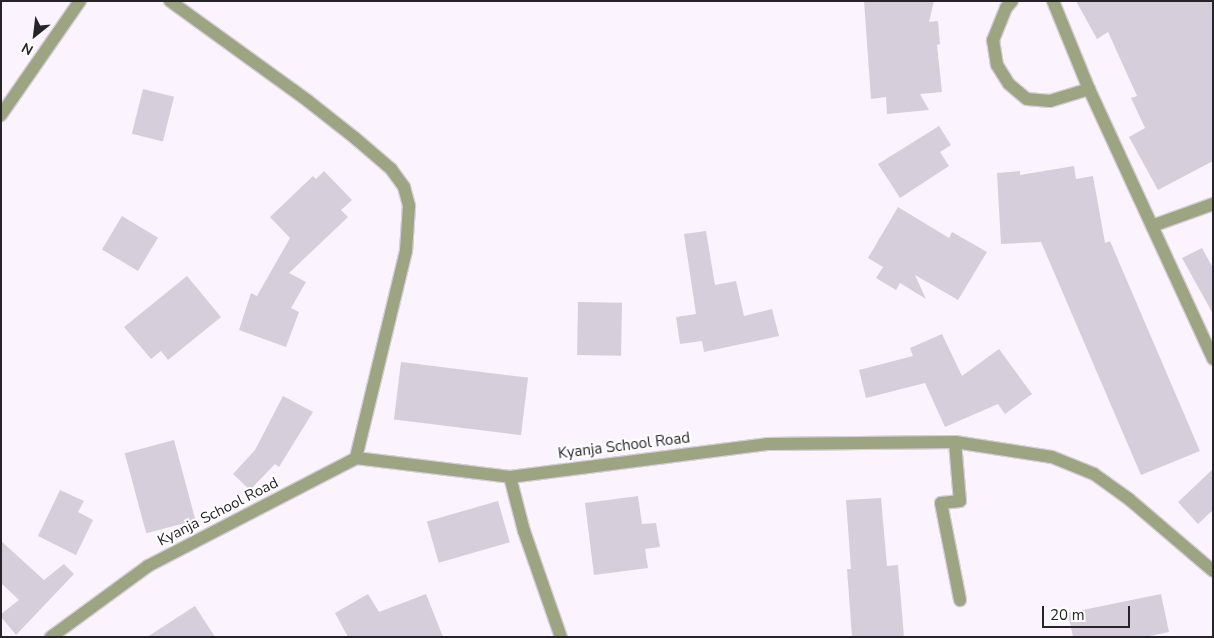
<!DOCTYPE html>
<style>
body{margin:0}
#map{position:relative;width:1214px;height:638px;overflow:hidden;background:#fbf3fe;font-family:"Nunito Sans",sans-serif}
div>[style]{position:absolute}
.building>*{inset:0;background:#d7cedb;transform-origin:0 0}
.roads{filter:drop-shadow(1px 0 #d5ced8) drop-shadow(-1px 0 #d5ced8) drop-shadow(0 1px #d5ced8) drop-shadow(0 -1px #d5ced8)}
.service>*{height:12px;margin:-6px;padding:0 6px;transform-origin:6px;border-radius:6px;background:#9da481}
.minor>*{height:12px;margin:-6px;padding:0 6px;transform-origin:6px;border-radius:6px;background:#9da481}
span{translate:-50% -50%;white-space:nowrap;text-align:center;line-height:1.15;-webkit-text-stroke:4px #fff;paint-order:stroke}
.street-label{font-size:15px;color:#272429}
.frame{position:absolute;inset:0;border:2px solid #272429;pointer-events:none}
.north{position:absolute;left:10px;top:10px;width:50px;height:50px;-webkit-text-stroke:4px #fff;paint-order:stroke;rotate:209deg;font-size:14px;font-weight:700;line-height:20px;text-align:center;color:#272429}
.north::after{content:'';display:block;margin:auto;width:18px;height:22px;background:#272429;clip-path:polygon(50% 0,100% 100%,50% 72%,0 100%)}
.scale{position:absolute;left:1042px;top:606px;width:88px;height:22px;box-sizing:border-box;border:2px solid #272429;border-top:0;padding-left:6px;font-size:15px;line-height:18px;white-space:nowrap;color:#272429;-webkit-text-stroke:4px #fff;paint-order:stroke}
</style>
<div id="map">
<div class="building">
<div style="clip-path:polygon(864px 1px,934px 1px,929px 22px,938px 21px,940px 44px,937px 45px,942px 92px,920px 94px,929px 110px,887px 114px,886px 97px,871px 99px)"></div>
<div style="clip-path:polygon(1076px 1px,1213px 1px,1213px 161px,1158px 190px,1129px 137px,1145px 128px,1131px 98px,1137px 96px,1108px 32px,1097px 39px)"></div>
<div style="left:143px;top:89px;width:32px;height:46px;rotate:14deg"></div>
<div style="clip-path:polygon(939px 126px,951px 145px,940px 152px,949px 166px,900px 198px,878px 164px)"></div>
<div style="clip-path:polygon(1074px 166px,1076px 179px,1093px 176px,1105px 243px,1110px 241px,1200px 451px,1141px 475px,1041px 242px,1001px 244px,997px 173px,1020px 171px,1020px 175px)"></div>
<div style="clip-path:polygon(324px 171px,352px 200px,341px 210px,348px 217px,289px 273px,306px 282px,291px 308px,299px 312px,286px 347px,239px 330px,251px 293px,257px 296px,290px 238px,270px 217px,313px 176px,316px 179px)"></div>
<div style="clip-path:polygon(898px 207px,949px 238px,952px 232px,987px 252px,958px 300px,915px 275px,926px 299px,900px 283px,896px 290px,876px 278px,883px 267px,868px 258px)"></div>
<div style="left:122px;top:216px;width:42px;height:39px;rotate:31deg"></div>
<div style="clip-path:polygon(706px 231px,715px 285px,736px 281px,744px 316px,772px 309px,779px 336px,704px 352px,702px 341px,680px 344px,676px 317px,696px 314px,684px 234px)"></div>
<div style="clip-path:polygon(1202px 248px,1213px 268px,1213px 314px,1182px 258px)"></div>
<div style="clip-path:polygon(187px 276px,221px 317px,168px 360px,161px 351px,151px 359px,124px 327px)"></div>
<div style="left:578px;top:302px;width:44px;height:53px;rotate:1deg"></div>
<div style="clip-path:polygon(942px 334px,962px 376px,999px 349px,1032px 394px,1005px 414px,998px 404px,945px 427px,925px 383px,866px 398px,859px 370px,913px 356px,910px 348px)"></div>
<div style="left:401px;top:362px;width:128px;height:58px;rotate:7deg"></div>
<div style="clip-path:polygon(283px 396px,313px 412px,279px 467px,275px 464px,250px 490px,233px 474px,255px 450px)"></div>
<div style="left:174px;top:440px;width:83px;height:51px;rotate:75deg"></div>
<div style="clip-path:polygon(1213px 469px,1213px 510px,1198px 524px,1178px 502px)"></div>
<div style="clip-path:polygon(60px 490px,84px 501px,78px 512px,93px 520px,76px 555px,38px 536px)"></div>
<div style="clip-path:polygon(638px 496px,642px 524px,656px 523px,660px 547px,645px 549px,648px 568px,594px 575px,585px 503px)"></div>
<div style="clip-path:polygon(881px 498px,887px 566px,898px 565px,904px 637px,852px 637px,847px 569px,851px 569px,846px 500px)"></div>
<div style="left:498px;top:501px;width:43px;height:74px;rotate:74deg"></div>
<div style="clip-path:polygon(1px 541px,44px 580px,64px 564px,74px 574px,16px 635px,1px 617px,1px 614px,19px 600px,1px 583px)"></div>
<div style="clip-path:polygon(368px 594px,379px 612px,426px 594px,443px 637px,348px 637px,335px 613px)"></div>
<div style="clip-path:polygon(1161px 594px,1169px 632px,1145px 637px,1073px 637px,1068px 613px)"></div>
<div style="clip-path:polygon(195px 606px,215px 637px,147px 637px)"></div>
</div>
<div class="roads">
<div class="service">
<div style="left:955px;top:442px;width:59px;rotate:85.2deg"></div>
<div style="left:960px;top:501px;width:19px;rotate:174deg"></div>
<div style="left:941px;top:503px;width:99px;rotate:78.9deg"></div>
</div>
<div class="minor">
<div style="left:170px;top:1px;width:170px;rotate:35.9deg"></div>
<div style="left:308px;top:101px;width:60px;rotate:38.2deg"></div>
<div style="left:355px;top:138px;width:48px;rotate:40.7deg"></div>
<div style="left:391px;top:169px;width:22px;rotate:54deg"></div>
<div style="left:404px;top:187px;width:20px;rotate:75deg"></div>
<div style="left:409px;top:206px;width:45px;rotate:93.8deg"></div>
<div style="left:406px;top:251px;width:213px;rotate:103.6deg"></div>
<div style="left:1012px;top:1px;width:9px;rotate:131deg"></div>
<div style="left:1006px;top:8px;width:35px;rotate:112deg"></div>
<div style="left:993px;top:40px;width:25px;rotate:81deg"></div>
<div style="left:997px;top:65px;width:22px;rotate:58deg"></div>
<div style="left:1009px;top:84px;width:23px;rotate:40deg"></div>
<div style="left:1027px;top:99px;width:23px;rotate:5deg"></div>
<div style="left:1050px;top:101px;width:41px;rotate:-17.1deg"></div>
<div style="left:1053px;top:1px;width:95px;rotate:67.8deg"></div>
<div style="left:1089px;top:89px;width:297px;rotate:65.3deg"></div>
<div style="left:1px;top:115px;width:139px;rotate:-55.3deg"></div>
<div style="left:1152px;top:226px;width:65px;rotate:-19.8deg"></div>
<div style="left:510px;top:477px;width:56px;rotate:75.5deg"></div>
<div style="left:524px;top:531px;width:112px;rotate:70.8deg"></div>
<div style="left:51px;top:637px;width:120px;rotate:-36.2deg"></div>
<div style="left:148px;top:566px;width:234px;rotate:-27.4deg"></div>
<div style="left:356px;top:458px;width:155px;rotate:7deg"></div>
<div style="left:510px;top:477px;width:259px;rotate:-7.3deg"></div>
<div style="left:767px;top:444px;width:188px;rotate:-0.6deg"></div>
<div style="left:955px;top:442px;width:98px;rotate:8.8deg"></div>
<div style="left:1052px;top:457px;width:45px;rotate:22deg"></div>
<div style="left:1094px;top:474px;width:44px;rotate:35.8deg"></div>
<div style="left:1130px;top:500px;width:109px;rotate:40.5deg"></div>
</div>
</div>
<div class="street-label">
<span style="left:624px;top:446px;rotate:-7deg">Kyanja School Road</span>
<span style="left:218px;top:512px;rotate:-27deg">Kyanja School Road</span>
</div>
<div class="frame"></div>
<div class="north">N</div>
<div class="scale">20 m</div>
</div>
